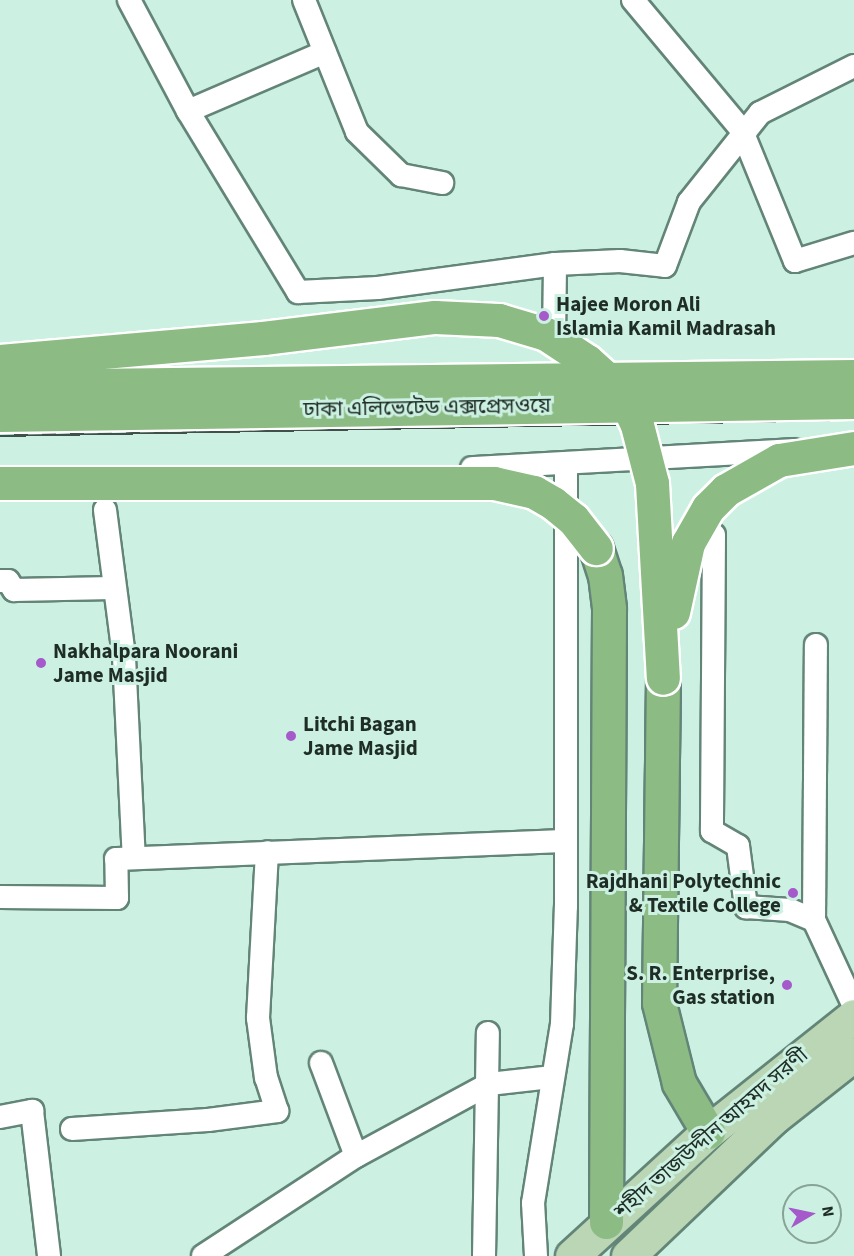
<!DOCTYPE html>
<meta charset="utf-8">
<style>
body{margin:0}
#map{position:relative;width:854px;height:1256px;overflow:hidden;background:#ccf1e2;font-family:"Source Sans 3","Noto Sans Bengali",sans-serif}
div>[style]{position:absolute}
.roads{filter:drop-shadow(2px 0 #638578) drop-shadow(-2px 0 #638578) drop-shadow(0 2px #638578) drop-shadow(0 -2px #638578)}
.minor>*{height:22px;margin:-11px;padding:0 11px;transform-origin:11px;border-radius:11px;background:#fff}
.primary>*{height:33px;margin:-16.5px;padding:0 16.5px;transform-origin:16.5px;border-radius:16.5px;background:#bad6b5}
.motorway>*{height:33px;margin:-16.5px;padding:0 16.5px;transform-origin:16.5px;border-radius:16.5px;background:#8cbb84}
.tram>*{height:1.5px;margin:-0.75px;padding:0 0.75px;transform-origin:0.75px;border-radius:0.75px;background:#3f514a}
.rail>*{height:7px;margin-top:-3.5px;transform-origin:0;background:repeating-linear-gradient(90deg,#ccf1e2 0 14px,#3f514a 0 28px);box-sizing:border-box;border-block:2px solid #3f514a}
.bridges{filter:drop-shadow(2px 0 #fff) drop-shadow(-2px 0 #fff) drop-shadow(0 2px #fff) drop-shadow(0 -2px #fff)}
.motorway-bridge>*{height:33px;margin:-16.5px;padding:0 16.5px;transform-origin:16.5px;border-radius:16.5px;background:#8cbb84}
.dots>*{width:16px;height:16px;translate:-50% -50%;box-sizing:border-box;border:3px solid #ccf1e2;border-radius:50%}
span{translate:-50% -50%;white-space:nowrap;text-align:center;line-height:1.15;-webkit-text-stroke:6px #ccf1e2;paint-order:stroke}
.poi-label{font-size:21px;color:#1f2d27;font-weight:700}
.left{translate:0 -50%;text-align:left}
.right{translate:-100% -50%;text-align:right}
.street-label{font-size:21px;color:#1f2d27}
.north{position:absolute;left:782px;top:1184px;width:60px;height:60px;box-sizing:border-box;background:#ccf1e2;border:2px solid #87a397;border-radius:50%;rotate:81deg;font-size:16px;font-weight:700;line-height:24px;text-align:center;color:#1f2d27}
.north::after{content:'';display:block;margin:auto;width:21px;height:27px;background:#a559cb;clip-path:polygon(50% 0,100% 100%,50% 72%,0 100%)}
</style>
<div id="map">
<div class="roads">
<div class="minor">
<div style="left:129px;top:0;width:126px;rotate:62deg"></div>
<div style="left:188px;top:111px;width:212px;rotate:58.7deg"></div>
<div style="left:298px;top:292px;width:80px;rotate:-2.9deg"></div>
<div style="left:378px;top:288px;width:179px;rotate:-7.7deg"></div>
<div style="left:555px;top:264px;width:65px;rotate:-2.6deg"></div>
<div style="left:620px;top:261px;width:45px;rotate:6.3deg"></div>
<div style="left:665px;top:266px;width:68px;rotate:-69.4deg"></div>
<div style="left:689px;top:202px;width:114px;rotate:-51.4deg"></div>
<div style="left:760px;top:113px;width:105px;rotate:-26.6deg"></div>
<div style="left:304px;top:0;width:142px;rotate:68.1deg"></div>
<div style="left:357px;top:132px;width:62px;rotate:44.3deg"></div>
<div style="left:401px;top:175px;width:42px;rotate:11deg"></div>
<div style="left:633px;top:0;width:175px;rotate:50.1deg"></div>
<div style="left:188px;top:111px;width:149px;rotate:-23.3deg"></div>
<div style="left:744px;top:136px;width:135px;rotate:67.8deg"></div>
<div style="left:795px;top:261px;width:62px;rotate:-17deg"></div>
<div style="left:554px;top:338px;width:74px;rotate:-89.2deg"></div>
<div style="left:472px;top:468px;width:322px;rotate:-3.2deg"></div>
<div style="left:105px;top:510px;width:148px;rotate:82.6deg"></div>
<div style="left:124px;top:657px;width:201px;rotate:87.2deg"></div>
<div style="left:714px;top:535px;width:296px;rotate:90.4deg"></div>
<div style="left:712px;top:831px;width:30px;rotate:30deg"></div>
<div style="left:738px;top:846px;width:62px;rotate:82.5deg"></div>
<div style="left:746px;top:907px;width:44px;rotate:3.9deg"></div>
<div style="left:790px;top:910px;width:26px;rotate:23deg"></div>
<div style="left:814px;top:920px;width:95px;rotate:65.1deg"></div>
<div style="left:0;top:581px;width:8px"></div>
<div style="left:8px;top:581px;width:11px;rotate:56deg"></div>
<div style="left:14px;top:590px;width:99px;rotate:-1.2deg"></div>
<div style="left:0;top:897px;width:117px;rotate:0.5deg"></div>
<div style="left:117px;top:898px;width:39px;rotate:-91deg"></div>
<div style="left:116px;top:859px;width:449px;rotate:-2.3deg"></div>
<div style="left:814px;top:920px;width:275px;rotate:-89.6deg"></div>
<div style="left:321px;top:1063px;width:99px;rotate:69.4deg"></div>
<div style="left:0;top:1117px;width:33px;rotate:-11deg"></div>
<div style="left:32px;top:1111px;width:146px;rotate:83.3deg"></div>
<div style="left:72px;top:1129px;width:136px;rotate:-3.8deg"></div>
<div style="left:208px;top:1120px;width:70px;rotate:-7.4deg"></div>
<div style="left:277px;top:1111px;width:35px;rotate:-108deg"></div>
<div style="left:266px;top:1078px;width:61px;rotate:-97.6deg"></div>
<div style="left:258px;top:1018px;width:166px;rotate:-86.9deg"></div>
<div style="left:203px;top:1256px;width:183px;rotate:-33.2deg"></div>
<div style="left:356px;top:1156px;width:151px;rotate:-28.4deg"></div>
<div style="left:489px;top:1084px;width:62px;rotate:-6.4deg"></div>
<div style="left:484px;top:1256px;width:223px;rotate:-89deg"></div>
<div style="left:536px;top:1256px;width:53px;rotate:-93.2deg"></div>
<div style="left:533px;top:1203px;width:181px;rotate:-80.8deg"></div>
<div style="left:562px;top:1024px;width:118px;rotate:-88.1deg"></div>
<div style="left:566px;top:906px;width:440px;rotate:-90deg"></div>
</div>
<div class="primary">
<div style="left:572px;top:1256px;width:184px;rotate:-42.4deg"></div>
<div style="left:708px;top:1132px;width:186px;rotate:-38.5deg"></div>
<div style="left:628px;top:1256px;width:202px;rotate:-43.6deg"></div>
<div style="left:774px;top:1117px;width:102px;rotate:-38.2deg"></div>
</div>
<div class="motorway">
<div style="left:596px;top:548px;width:28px;rotate:72deg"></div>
<div style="left:605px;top:575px;width:34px;rotate:83deg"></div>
<div style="left:609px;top:609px;width:613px;rotate:90.28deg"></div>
<div style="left:663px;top:678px;width:325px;rotate:90.7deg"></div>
<div style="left:659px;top:1003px;width:82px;rotate:76deg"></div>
<div style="left:679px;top:1083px;width:57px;rotate:59.4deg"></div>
</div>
</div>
<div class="tram">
<div style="left:0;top:414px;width:854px;rotate:-0.94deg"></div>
</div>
<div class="rail">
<div style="left:0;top:433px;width:854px;rotate:-1.07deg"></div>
</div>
<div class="bridges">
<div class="motorway-bridge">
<div style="left:0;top:361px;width:264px;rotate:-5deg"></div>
<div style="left:263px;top:338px;width:173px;rotate:-7deg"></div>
<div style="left:435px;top:317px;width:64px;rotate:2.7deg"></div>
<div style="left:499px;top:320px;width:49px;rotate:16.6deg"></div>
<div style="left:546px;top:334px;width:49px;rotate:33.4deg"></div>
<div style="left:587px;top:361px;width:31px;rotate:42deg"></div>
<div style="left:610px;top:382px;width:26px;rotate:51deg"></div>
<div style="left:626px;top:402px;width:25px;rotate:64deg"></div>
<div style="left:637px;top:425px;width:60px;rotate:75.5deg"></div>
<div style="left:652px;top:483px;width:195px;rotate:86.8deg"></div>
<div style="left:0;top:386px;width:854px;rotate:-0.67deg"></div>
<div style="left:0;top:415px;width:854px;rotate:-0.87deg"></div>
<div style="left:0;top:483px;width:494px"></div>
<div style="left:494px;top:483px;width:41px;rotate:12.7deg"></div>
<div style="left:534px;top:492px;width:22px;rotate:30deg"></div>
<div style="left:553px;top:503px;width:26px;rotate:39deg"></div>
<div style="left:573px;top:519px;width:37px;rotate:52deg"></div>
<div style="left:673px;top:612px;width:71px;rotate:-77.7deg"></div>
<div style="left:688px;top:543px;width:40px;rotate:-60.3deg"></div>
<div style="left:708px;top:508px;width:25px;rotate:-45deg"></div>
<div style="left:726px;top:490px;width:61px;rotate:-29.5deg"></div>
<div style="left:779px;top:460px;width:76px;rotate:-9.1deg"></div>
</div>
</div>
<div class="dots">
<div style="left:544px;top:316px;background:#a559cb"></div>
<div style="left:41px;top:663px;background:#a559cb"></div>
<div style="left:291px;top:736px;background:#a559cb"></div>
<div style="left:793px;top:893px;background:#a559cb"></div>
<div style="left:787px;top:985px;background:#a559cb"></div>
</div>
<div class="poi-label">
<span class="left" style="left:556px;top:316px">Hajee Moron Ali<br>Islamia Kamil Madrasah</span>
<span class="left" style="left:53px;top:663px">Nakhalpara Noorani<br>Jame Masjid</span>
<span class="left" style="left:303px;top:736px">Litchi Bagan<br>Jame Masjid</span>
<span class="right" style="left:781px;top:893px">Rajdhani Polytechnic<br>&amp; Textile College</span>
<span class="right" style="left:775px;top:985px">S. R. Enterprise,<br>Gas station</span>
</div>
<div class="street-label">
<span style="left:427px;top:407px;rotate:-1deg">ঢাকা এলিভেটেড এক্সপ্রেসওয়ে</span>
<span style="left:711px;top:1133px;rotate:-41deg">শহীদ তাজউদ্দীন আহমদ সরণী</span>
</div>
<div class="north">N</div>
</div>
